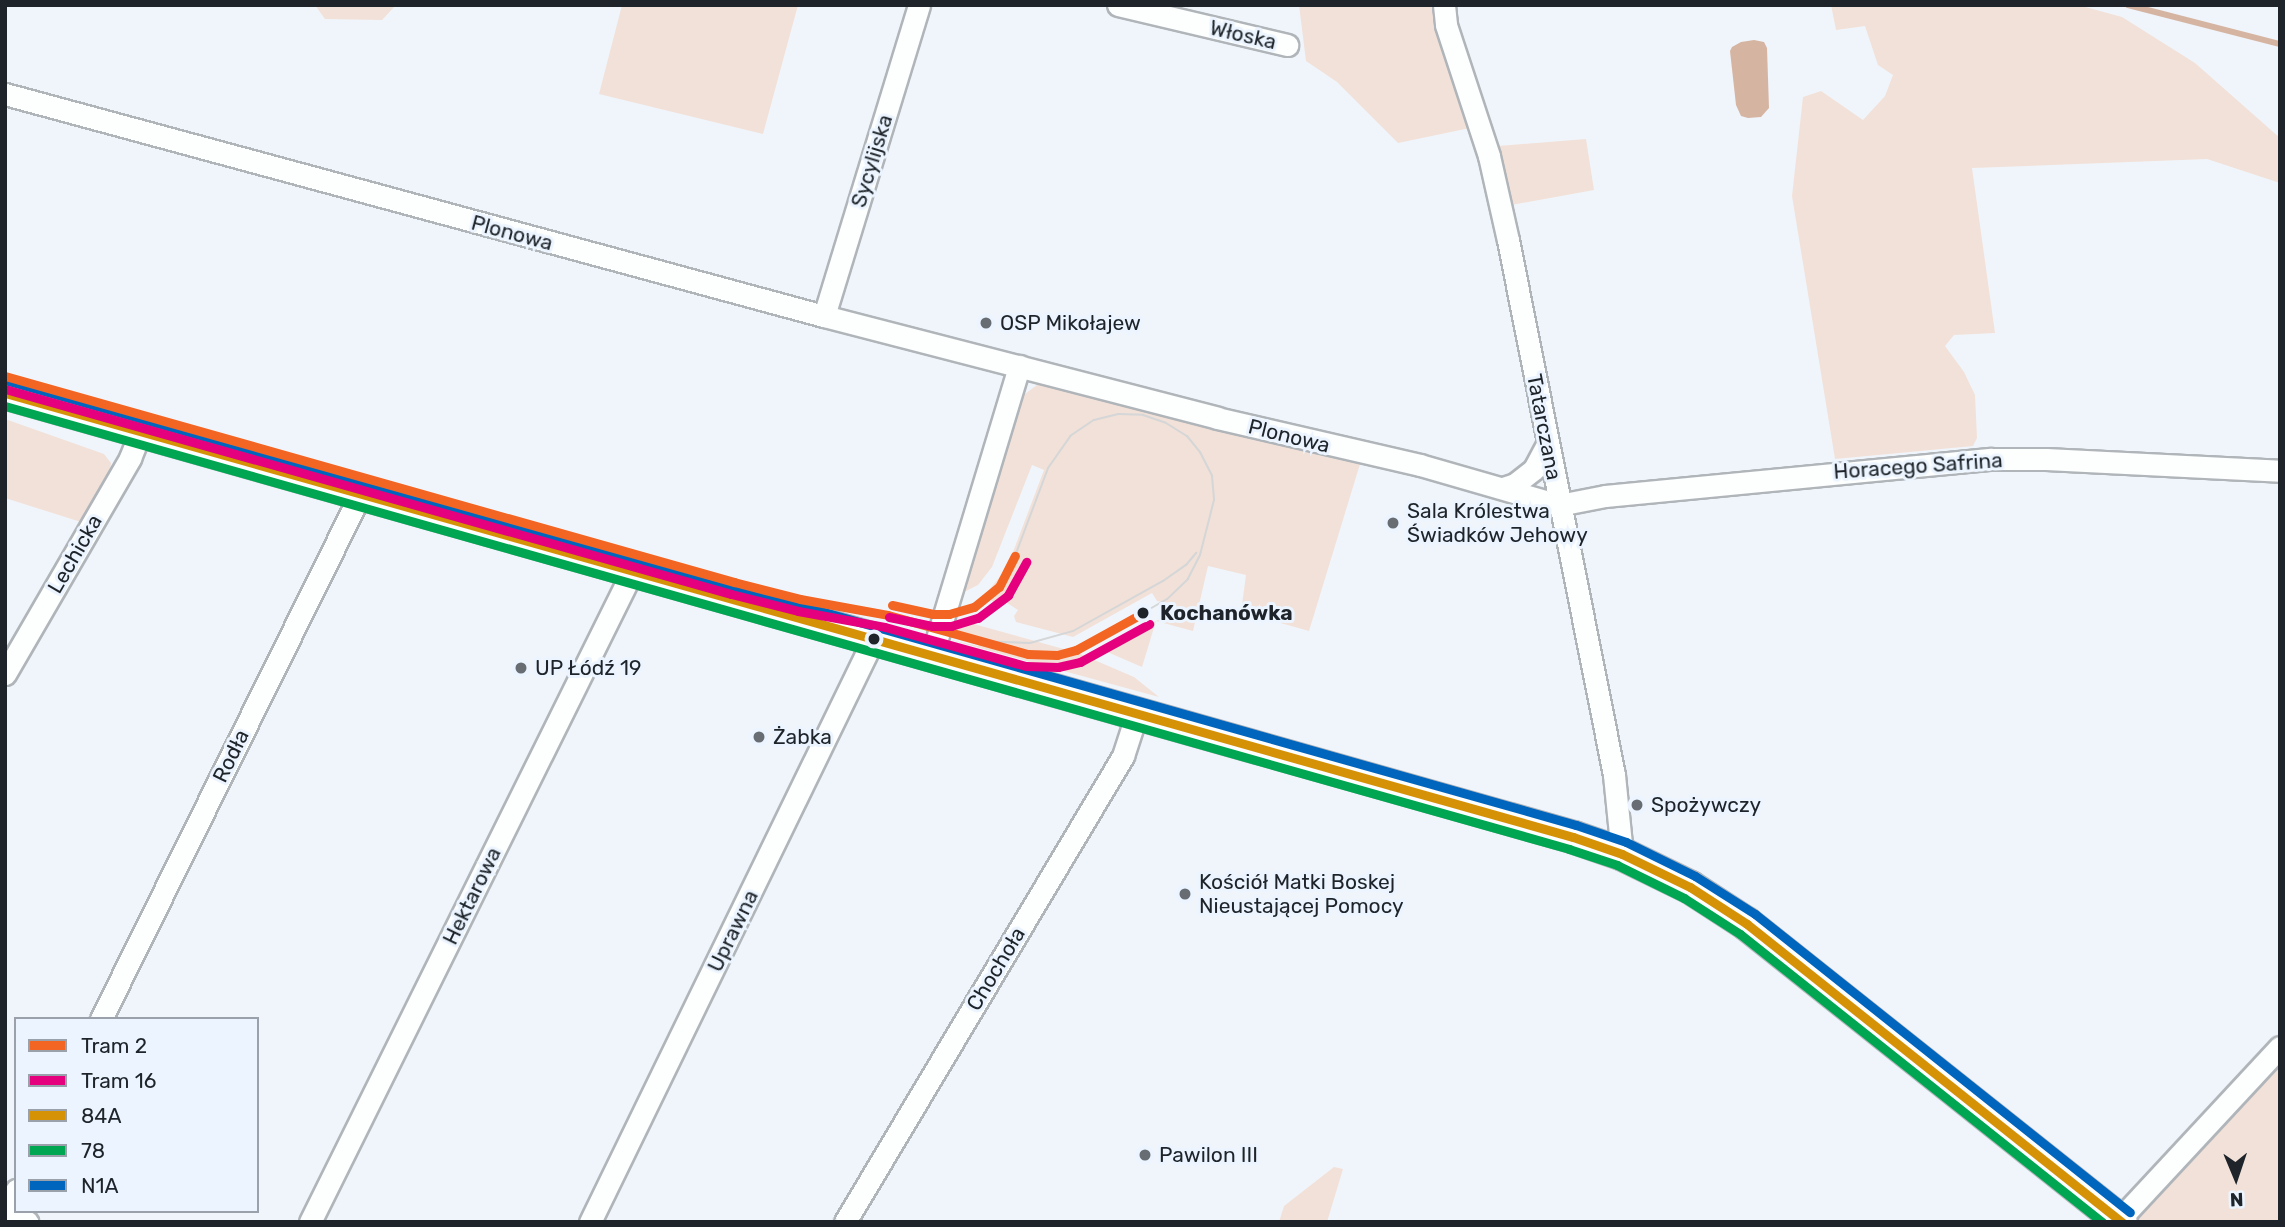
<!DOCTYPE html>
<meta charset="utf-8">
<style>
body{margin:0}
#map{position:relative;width:2285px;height:1227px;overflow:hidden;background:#f0f5fb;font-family:Rubik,sans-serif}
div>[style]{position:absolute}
.green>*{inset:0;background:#f2e1d8}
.water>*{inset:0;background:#d5b5a2}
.stream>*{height:6px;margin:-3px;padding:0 3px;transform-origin:3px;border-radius:3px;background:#d5b5a2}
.roads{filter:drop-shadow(2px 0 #b0b5ba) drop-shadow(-2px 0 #b0b5ba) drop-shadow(0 2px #b0b5ba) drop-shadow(0 -2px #b0b5ba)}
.street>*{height:21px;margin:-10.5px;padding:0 10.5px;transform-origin:10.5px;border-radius:10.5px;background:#fdfefe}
.secondary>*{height:30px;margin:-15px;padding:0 15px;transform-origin:15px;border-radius:15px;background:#fdfefe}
.tram>*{height:2px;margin:-1px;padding:0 1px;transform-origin:1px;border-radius:1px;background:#d4d6d7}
.bus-1>*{height:9px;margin:-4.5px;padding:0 4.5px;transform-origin:4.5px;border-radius:4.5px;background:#d69206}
.bus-2>*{height:9px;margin:-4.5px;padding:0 4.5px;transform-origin:4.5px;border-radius:4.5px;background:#00a651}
.bus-3>*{height:9px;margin:-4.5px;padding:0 4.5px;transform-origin:4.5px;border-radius:4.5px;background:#0065bd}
.tram-1>*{height:9px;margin:-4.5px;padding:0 4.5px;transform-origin:4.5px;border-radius:4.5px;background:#f26522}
.tram-2>*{height:9px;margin:-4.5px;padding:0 4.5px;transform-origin:4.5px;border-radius:4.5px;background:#e5007d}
.dots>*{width:19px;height:19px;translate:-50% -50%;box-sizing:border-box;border:4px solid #ecf5ff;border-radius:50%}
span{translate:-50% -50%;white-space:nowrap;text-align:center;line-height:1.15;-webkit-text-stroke:6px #ecf5ff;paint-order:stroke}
.street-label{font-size:21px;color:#1e242a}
.poi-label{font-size:21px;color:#1e242a}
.left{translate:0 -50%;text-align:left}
.stop-label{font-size:21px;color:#1e242a;font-weight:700}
.frame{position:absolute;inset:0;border:7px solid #1e242a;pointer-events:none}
.legend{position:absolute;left:14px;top:1017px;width:245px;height:196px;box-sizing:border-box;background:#ecf5ff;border:2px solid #9aa1aa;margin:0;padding:9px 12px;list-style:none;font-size:21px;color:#1e242a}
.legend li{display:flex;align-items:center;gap:14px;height:35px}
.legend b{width:35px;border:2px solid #9aa1aa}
.north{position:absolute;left:2201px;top:1143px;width:70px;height:70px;-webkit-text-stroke:5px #ecf5ff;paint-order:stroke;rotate:178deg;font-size:19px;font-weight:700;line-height:28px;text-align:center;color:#1e242a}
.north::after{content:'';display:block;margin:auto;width:24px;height:32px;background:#1e242a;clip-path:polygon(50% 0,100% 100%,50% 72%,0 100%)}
</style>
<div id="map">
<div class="green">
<div style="clip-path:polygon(315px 5px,396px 5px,382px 20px,325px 19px)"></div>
<div style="clip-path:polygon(622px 5px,798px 5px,763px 134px,599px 94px)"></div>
<div style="clip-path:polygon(1299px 5px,1437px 5px,1470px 128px,1398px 143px,1337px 82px,1306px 61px)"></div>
<div style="clip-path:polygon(1831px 5px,2078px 5px,2122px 17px,2195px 63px,2280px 138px,2280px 183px,2207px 159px,1972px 168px,1995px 333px,1954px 335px,1945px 346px,1964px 372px,1975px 395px,1977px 438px,1973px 446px,1835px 459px,1792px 196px,1803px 97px,1821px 91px,1863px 120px,1885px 96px,1893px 75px,1878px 65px,1865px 26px,1836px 30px)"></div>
<div style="clip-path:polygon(1586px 139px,1594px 190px,1511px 205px,1498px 146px)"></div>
<div style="clip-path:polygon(1051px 383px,1360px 464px,1309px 631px,1241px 612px,1246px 575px,1208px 566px,1193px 631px,1156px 621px,1173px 611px,1168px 603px,1157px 601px,1152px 593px,1073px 637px,1016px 622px,1014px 616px,1018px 610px,1004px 601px,1000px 606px,984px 596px,1007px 568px,1044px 470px,1032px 465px,992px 567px,978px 585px,958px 595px,1017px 400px,1037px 385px)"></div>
<div style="clip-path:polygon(5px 419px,104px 454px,111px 463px,109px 475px,81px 522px,5px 498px)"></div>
<div style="clip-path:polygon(952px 618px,1078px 653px,1134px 677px,1159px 697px,947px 639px,978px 646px,979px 643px,947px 634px)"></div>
<div style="clip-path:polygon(1156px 621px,1142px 667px,1105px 651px)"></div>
<div style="clip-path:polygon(2280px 1057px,2280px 1222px,2139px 1222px,2133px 1216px)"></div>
<div style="clip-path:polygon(1334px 1167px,1343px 1169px,1327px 1222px,1279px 1222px,1284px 1206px)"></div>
</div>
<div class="water">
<div style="clip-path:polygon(1754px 40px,1764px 42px,1767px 48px,1769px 108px,1761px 117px,1748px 118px,1741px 116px,1736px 105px,1730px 51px,1732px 47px,1741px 42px)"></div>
</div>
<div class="stream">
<div style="left:2128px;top:5px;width:157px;rotate:14.4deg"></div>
</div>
<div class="roads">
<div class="street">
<div style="left:1118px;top:5px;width:174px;rotate:13.3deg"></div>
<div style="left:1444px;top:5px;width:20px;rotate:84deg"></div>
<div style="left:1446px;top:25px;width:138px;rotate:71.8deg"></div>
<div style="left:1489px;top:156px;width:86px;rotate:77.3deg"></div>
<div style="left:1508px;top:240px;width:545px;rotate:78.79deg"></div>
<div style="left:1614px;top:775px;width:79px;rotate:84.2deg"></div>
<div style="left:5px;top:94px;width:849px;rotate:15.17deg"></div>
<div style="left:824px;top:316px;width:406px;rotate:14.5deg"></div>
<div style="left:1217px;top:418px;width:208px;rotate:13deg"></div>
<div style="left:1420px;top:465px;width:145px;rotate:16.1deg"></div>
<div style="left:1559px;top:505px;width:47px;rotate:-11.1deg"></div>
<div style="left:1605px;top:496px;width:388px;rotate:-5.5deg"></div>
<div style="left:1991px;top:459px;width:55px"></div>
<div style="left:2046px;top:459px;width:234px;rotate:2.9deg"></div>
<div style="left:824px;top:316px;width:325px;rotate:-73deg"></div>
<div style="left:1503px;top:488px;width:13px;rotate:-18deg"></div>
<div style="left:1515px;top:484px;width:24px;rotate:-38deg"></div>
<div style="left:1534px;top:469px;width:27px;rotate:-62deg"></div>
<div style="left:932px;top:655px;width:302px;rotate:-73.2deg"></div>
<div style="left:5px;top:674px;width:250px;rotate:-59.9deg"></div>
<div style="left:130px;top:458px;width:29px;rotate:-68deg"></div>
<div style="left:101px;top:1019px;width:587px;rotate:-63.7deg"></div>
<div style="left:5px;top:1211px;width:25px;rotate:26deg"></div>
<div style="left:5px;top:1211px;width:24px;rotate:-62deg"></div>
<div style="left:2119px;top:1220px;width:236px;rotate:-47.1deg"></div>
<div style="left:310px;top:1222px;width:728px;rotate:-63.65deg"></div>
<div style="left:590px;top:1222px;width:649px;rotate:-64.07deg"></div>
<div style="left:845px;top:1222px;width:543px;rotate:-59.18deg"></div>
<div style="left:1123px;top:756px;width:45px;rotate:-72deg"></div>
</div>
<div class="secondary">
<div style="left:5px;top:393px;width:1630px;rotate:15.81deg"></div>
<div style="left:1573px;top:837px;width:52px;rotate:19.1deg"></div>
<div style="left:1622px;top:854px;width:76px;rotate:25.9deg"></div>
<div style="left:1690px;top:887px;width:68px;rotate:33deg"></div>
<div style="left:1747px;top:924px;width:479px;rotate:38.5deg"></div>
</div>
</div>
<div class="tram">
<div style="left:1015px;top:556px;width:94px;rotate:-69.4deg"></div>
<div style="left:1048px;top:468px;width:39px;rotate:-55deg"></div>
<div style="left:1070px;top:436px;width:29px;rotate:-34deg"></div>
<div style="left:1094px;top:420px;width:25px;rotate:-14deg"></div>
<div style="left:1118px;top:414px;width:25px;rotate:2deg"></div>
<div style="left:1143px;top:415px;width:24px;rotate:19deg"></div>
<div style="left:1166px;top:423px;width:25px;rotate:32deg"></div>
<div style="left:1187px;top:436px;width:21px;rotate:51deg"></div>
<div style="left:1200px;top:452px;width:27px;rotate:63deg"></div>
<div style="left:1212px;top:476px;width:24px;rotate:85deg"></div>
<div style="left:1214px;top:500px;width:57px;rotate:104.3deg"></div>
<div style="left:1200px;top:555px;width:27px;rotate:117deg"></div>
<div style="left:1188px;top:579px;width:29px;rotate:136deg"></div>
<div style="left:1167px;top:599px;width:28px;rotate:150deg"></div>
<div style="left:980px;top:641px;width:50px;rotate:2.3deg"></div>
<div style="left:1030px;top:643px;width:45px;rotate:-15.6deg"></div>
<div style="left:1073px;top:631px;width:103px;rotate:-29.1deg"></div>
<div style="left:1163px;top:581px;width:28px;rotate:-35deg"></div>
<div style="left:1186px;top:565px;width:16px;rotate:-50deg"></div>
</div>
<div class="bus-1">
<div style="left:5px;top:393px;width:1630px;rotate:15.81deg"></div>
<div style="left:1573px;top:837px;width:52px;rotate:19.1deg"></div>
<div style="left:1622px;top:854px;width:76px;rotate:25.9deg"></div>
<div style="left:1690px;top:887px;width:68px;rotate:33deg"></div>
<div style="left:1747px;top:924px;width:479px;rotate:38.5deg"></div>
</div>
<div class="bus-2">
<div style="left:5px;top:406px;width:1626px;rotate:15.81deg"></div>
<div style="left:1569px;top:849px;width:51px;rotate:18.4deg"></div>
<div style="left:1617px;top:865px;width:75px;rotate:26.2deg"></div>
<div style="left:1684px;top:898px;width:67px;rotate:32.7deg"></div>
<div style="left:1740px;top:934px;width:463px;rotate:38.5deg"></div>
</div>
<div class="bus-3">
<div style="left:8px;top:381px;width:1630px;rotate:15.81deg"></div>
<div style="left:1576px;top:825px;width:53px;rotate:18.8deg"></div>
<div style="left:1626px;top:842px;width:77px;rotate:26.2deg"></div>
<div style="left:1695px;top:876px;width:71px;rotate:32.3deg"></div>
<div style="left:1755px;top:914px;width:479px;rotate:38.5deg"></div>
</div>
<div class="tram-1">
<div style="left:5px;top:376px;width:758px;rotate:15.78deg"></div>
<div style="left:734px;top:582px;width:68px;rotate:14.4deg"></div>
<div style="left:800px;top:599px;width:89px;rotate:10.3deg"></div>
<div style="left:888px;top:615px;width:145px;rotate:15.6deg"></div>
<div style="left:1028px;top:654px;width:29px;rotate:2deg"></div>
<div style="left:1057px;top:655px;width:20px;rotate:-15deg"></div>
<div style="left:1076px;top:650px;width:77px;rotate:-28.9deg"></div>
<div style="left:892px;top:605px;width:42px;rotate:12.4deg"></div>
<div style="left:933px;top:614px;width:16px"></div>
<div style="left:949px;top:614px;width:26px;rotate:-16deg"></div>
<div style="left:974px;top:607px;width:32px;rotate:-39deg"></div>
<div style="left:999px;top:587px;width:35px;rotate:-63deg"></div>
</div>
<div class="tram-2">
<div style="left:5px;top:389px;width:754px;rotate:15.77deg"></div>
<div style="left:731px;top:594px;width:69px;rotate:14.2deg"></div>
<div style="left:798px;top:611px;width:88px;rotate:10.4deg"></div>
<div style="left:885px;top:627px;width:146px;rotate:15.5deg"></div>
<div style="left:1026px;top:666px;width:32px;rotate:2deg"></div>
<div style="left:1058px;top:667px;width:23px;rotate:-13deg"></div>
<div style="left:1080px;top:662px;width:79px;rotate:-28.8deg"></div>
<div style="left:889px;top:617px;width:45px;rotate:11.6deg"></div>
<div style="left:933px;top:626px;width:18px"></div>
<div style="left:951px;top:626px;width:28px;rotate:-17deg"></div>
<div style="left:978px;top:618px;width:38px;rotate:-37deg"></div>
<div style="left:1008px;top:595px;width:38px;rotate:-61deg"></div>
</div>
<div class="dots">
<div style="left:986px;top:323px;background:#686d73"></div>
<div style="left:1393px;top:523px;background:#686d73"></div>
<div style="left:1143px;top:613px;background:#1e242a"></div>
<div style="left:874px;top:639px;background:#1e242a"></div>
<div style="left:521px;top:668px;background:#686d73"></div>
<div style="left:759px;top:737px;background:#686d73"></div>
<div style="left:1637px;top:805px;background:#686d73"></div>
<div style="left:1185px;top:894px;background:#686d73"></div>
<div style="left:1145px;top:1155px;background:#686d73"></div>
</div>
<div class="street-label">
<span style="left:1243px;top:35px;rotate:13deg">Włoska</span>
<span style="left:872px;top:161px;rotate:-73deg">Sycylijska</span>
<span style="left:512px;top:233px;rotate:15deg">Plonowa</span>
<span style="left:1544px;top:427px;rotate:79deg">Tatarczana</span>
<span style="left:1289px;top:436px;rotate:14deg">Plonowa</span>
<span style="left:1918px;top:466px;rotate:-4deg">Horacego Safrina</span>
<span style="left:75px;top:554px;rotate:-60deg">Lechicka</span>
<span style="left:231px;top:756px;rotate:-64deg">Rodła</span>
<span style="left:472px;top:896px;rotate:-64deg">Hektarowa</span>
<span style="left:733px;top:931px;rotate:-64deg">Uprawna</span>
<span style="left:996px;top:969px;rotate:-59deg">Chochoła</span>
</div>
<div class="poi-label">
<span class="left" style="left:1000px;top:323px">OSP Mikołajew</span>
<span class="left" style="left:1407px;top:523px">Sala Królestwa<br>Świadków Jehowy</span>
<span class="left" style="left:535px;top:668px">UP Łódź 19</span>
<span class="left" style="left:773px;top:737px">Żabka</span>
<span class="left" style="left:1651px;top:805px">Spożywczy</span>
<span class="left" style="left:1199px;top:894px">Kościół Matki Boskej<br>Nieustającej Pomocy</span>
<span class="left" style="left:1159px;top:1155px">Pawilon III</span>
</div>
<div class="stop-label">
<span class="left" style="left:1160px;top:613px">Kochanówka</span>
</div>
<div class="frame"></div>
<ul class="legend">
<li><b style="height:9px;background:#f26522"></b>Tram 2</li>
<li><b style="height:9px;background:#e5007d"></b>Tram 16</li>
<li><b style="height:9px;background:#d69206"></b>84A</li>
<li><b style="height:9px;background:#00a651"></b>78</li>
<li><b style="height:9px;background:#0065bd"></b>N1A</li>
</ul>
<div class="north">N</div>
</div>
